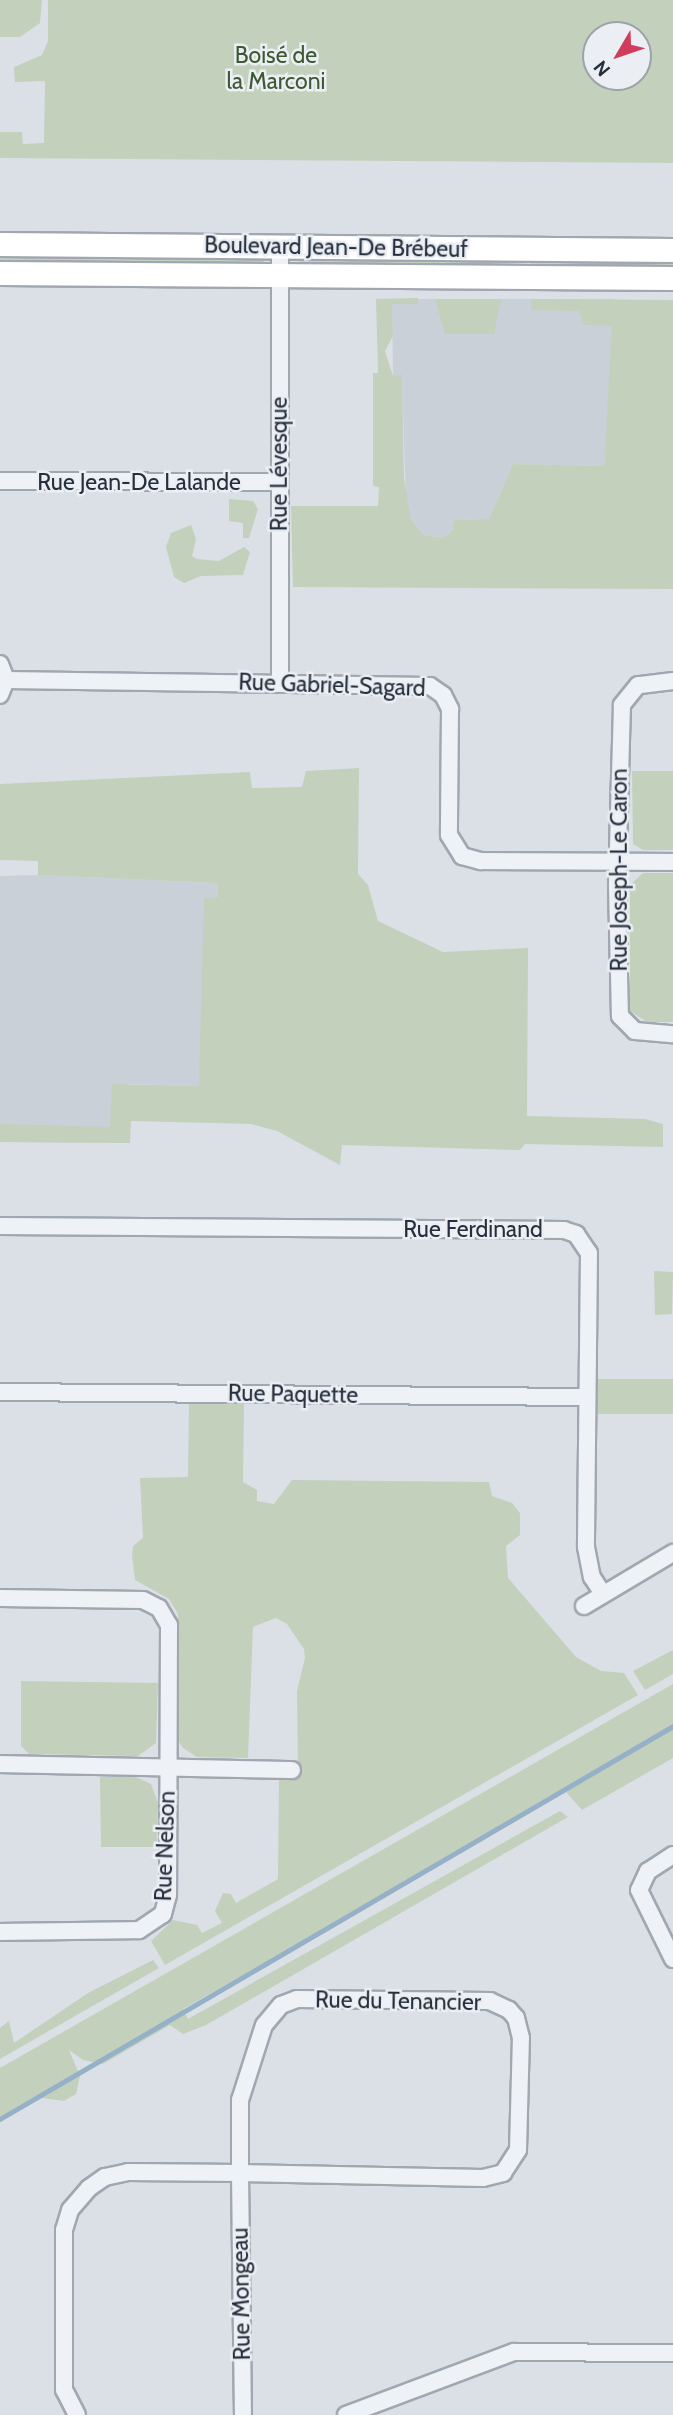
<!DOCTYPE html>
<meta charset="utf-8">
<style>
body{margin:0}
#map{position:relative;width:673px;height:2415px;overflow:hidden;background:#dbe0e6;font-family:Cabin,sans-serif}
div>[style]{position:absolute}
.built>*{inset:0;background:#c9d0d8}
.green>*{inset:0;background:#c3d0bc;transform-origin:0 0}
.stream>*{height:4.5px;margin:-2.25px;padding:0 2.25px;transform-origin:2.25px;border-radius:2.25px;background:#95b1c8}
.roads{filter:drop-shadow(2px 0 #a1a7b0) drop-shadow(-2px 0 #a1a7b0) drop-shadow(0 2px #a1a7b0) drop-shadow(0 -2px #a1a7b0)}
.street>*{height:16px;margin:-8px;padding:0 8px;transform-origin:8px;border-radius:8px;background:#eef1f5}
.secondary>*{height:23px;margin:-11.5px;padding:0 11.5px;transform-origin:11.5px;border-radius:11.5px;background:#fff}
span{translate:-50% -50%;white-space:nowrap;text-align:center;line-height:1.15;-webkit-text-stroke:5px #ebeff4;paint-order:stroke}
.park-label{font-size:23px;color:#3c5932}
.street-label{font-size:23px;color:#252f3d}
.north{position:absolute;left:582px;top:21px;width:70px;height:70px;box-sizing:border-box;background:#ebeff4;border:2px solid #9ca2ab;border-radius:50%;rotate:231deg;font-size:19px;font-weight:700;line-height:28px;text-align:center;color:#252f3d}
.north::after{content:'';display:block;margin:auto;width:24px;height:32px;background:#d13b5c;clip-path:polygon(50% 0,100% 100%,50% 72%,0 100%)}
</style>
<div id="map">
<div class="built">
<div style="clip-path:polygon(392px 299px,615px 299px,604px 466px,513px 464px,489px 519px,454px 520px,452px 531px,443px 538px,424px 535px,411px 520px,406px 503px,402px 376px,393px 376px)"></div>
<div style="clip-path:polygon(38px 875px,218px 883px,216px 1007px,199px 1086px,128px 1084px,130px 1143px,0 1142px,0 876px)"></div>
</div>
<div class="green">
<div style="clip-path:polygon(0 0,42px 0,40px 23px,20px 37px,0 37px)"></div>
<div style="clip-path:polygon(evenodd,48px 0,673px 0,673px 163px,0 158px,0 132px,22px 132px,23px 144px,44px 143px,45px 81px,15px 82px,14px 67px,42px 55px,48px 41px,48px 0,596px 35px,638px 35px,638px 77px,596px 77px,596px 35px)"></div>
<div style="clip-path:polygon(0 254px,262px 255px,266px 258px,262px 264px,0 263px)"></div>
<div style="clip-path:polygon(300px 257px,494px 259px,496px 261px,491px 267px,299px 265px)"></div>
<div style="clip-path:polygon(531px 259px,673px 259px,673px 268px,530px 266px)"></div>
<div style="clip-path:polygon(418px 298px,418px 304px,392px 304px,393px 336px,385px 351px,393px 376px,402px 375px,404px 479px,411px 520px,424px 535px,443px 538px,452px 531px,454px 520px,489px 519px,513px 464px,604px 466px,612px 326px,584px 325px,579px 311px,531px 310px,531px 299px,673px 300px,673px 589px,293px 587px,291px 506px,378px 506px,379px 487px,373px 486px,373px 373px,378px 373px,376px 299px)"></div>
<div style="clip-path:polygon(435px 299px,501px 299px,494px 334px,445px 334px)"></div>
<div style="clip-path:polygon(229px 499px,253px 501px,258px 509px,249px 538px,243px 538px,243px 523px,229px 521px)"></div>
<div style="clip-path:polygon(191px 525px,196px 539px,192px 556px,197px 559px,219px 561px,244px 547px,250px 552px,243px 575px,201px 576px,184px 583px,174px 577px,166px 547px,171px 533px)"></div>
<div style="clip-path:polygon(359px 768px,358px 874px,368px 885px,378px 921px,443px 952px,528px 948px,527px 1116px,645px 1119px,663px 1124px,663px 1147px,525px 1144px,520px 1150px,342px 1145px,340px 1165px,277px 1131px,251px 1124px,131px 1121px,130px 1143px,0 1142px,0 1124px,110px 1127px,112px 1084px,199px 1086px,204px 898px,218px 897px,218px 883px,38px 875px,38px 861px,0 860px,0 784px,250px 772px,252px 788px,302px 787px,306px 771px)"></div>
<div style="clip-path:polygon(632px 771px,673px 771px,673px 850px,643px 850px,633px 844px)"></div>
<div style="clip-path:polygon(643px 873px,673px 873px,673px 1022px,647px 1022px,630px 1011px,630px 885px)"></div>
<div style="clip-path:polygon(654px 1271px,673px 1272px,672px 1314px,655px 1315px)"></div>
<div style="left:598px;top:1379px;width:75px;height:35px"></div>
<div style="clip-path:polygon(189px 1404px,244px 1404px,243px 1482px,257px 1490px,257px 1501px,274px 1504px,292px 1480px,489px 1482px,492px 1496px,512px 1503px,520px 1513px,520px 1535px,506px 1546px,508px 1578px,576px 1657px,601px 1671px,624px 1673px,638px 1695px,165px 1965px,151px 1941px,173px 1920px,197px 1925px,202px 1933px,222px 1923px,215px 1911px,223px 1893px,231px 1894px,236px 1903px,278px 1879px,279px 1780px,298px 1775px,297px 1691px,305px 1658px,304px 1649px,287px 1624px,276px 1618px,253px 1627px,248px 1758px,197px 1757px,183px 1748px,179px 1742px,178px 1614px,169px 1599px,135px 1580px,132px 1555px,133px 1546px,143px 1538px,140px 1478px,188px 1477px)"></div>
<div style="clip-path:polygon(673px 1650px,673px 1674px,645px 1690px,633px 1671px)"></div>
<div style="clip-path:polygon(21px 1681px,158px 1683px,156px 1743px,138px 1756px,29px 1754px,21px 1746px)"></div>
<div style="clip-path:polygon(673px 1684px,673px 1758px,582px 1810px,566px 1792px,183px 2009px,188px 2019px,560px 1811px,568px 1817px,206px 2025px,183px 2034px,170px 2025px,103px 2064px,83px 2060px,69px 2050px,80px 2076px,76px 2094px,64px 2101px,42px 2098px,0 2121px,0 2068px)"></div>
<div style="clip-path:polygon(100px 1777px,136px 1777px,151px 1784px,158px 1803px,157px 1847px,101px 1847px)"></div>
<div style="clip-path:polygon(153px 1960px,159px 1968px,0 2059px,0 2028px,9px 2021px,14px 2043px,88px 1993px)"></div>
</div>
<div class="stream">
<div style="left:0;top:2119px;width:779px;rotate:-30.28deg"></div>
</div>
<div class="roads">
<div class="street">
<div style="left:0;top:481px;width:278px;rotate:0.2deg"></div>
<div style="left:0;top:664px;width:17px;rotate:69deg"></div>
<div style="left:6px;top:680px;width:16px;rotate:112deg"></div>
<div style="left:6px;top:680px;width:424px;rotate:0.8deg"></div>
<div style="left:430px;top:686px;width:16px;rotate:35deg"></div>
<div style="left:443px;top:695px;width:16px;rotate:63deg"></div>
<div style="left:450px;top:709px;width:126px;rotate:90.5deg"></div>
<div style="left:449px;top:835px;width:25px;rotate:58deg"></div>
<div style="left:462px;top:856px;width:20px;rotate:15deg"></div>
<div style="left:481px;top:861px;width:192px;rotate:0.3deg"></div>
<div style="left:673px;top:681px;width:35px;rotate:173deg"></div>
<div style="left:638px;top:685px;width:26px;rotate:129deg"></div>
<div style="left:622px;top:705px;width:181px;rotate:91.6deg"></div>
<div style="left:617px;top:886px;width:130px;rotate:88.7deg"></div>
<div style="left:620px;top:1016px;width:21px;rotate:45deg"></div>
<div style="left:635px;top:1031px;width:38px;rotate:5deg"></div>
<div style="left:280px;top:682px;width:435px;rotate:-90deg"></div>
<div style="left:0;top:1226px;width:564px;rotate:0.41deg"></div>
<div style="left:564px;top:1230px;width:13px;rotate:18deg"></div>
<div style="left:576px;top:1234px;width:23px;rotate:56deg"></div>
<div style="left:589px;top:1253px;width:294px;rotate:90.6deg"></div>
<div style="left:586px;top:1547px;width:31px;rotate:79deg"></div>
<div style="left:592px;top:1577px;width:20px;rotate:57deg"></div>
<div style="left:0;top:1392px;width:585px;rotate:0.49deg"></div>
<div style="left:0;top:1598px;width:143px;rotate:0.8deg"></div>
<div style="left:143px;top:1600px;width:18px;rotate:27deg"></div>
<div style="left:159px;top:1608px;width:20px;rotate:60deg"></div>
<div style="left:169px;top:1625px;width:270px;rotate:90.2deg"></div>
<div style="left:168px;top:1895px;width:20px;rotate:105deg"></div>
<div style="left:163px;top:1914px;width:29px;rotate:146deg"></div>
<div style="left:139px;top:1930px;width:139px;rotate:179.2deg"></div>
<div style="left:584px;top:1606px;width:104px;rotate:-30.8deg"></div>
<div style="left:0;top:1764px;width:292px;rotate:1.2deg"></div>
<div style="left:673px;top:1855px;width:30px;rotate:147deg"></div>
<div style="left:648px;top:1871px;width:21px;rotate:115deg"></div>
<div style="left:639px;top:1890px;width:77px;rotate:63.8deg"></div>
<div style="left:77px;top:2415px;width:28px;rotate:-117deg"></div>
<div style="left:64px;top:2390px;width:160px;rotate:-90deg"></div>
<div style="left:64px;top:2230px;width:21px;rotate:-73deg"></div>
<div style="left:70px;top:2210px;width:29px;rotate:-49deg"></div>
<div style="left:89px;top:2188px;width:19px;rotate:-35deg"></div>
<div style="left:105px;top:2177px;width:24px;rotate:-12deg"></div>
<div style="left:128px;top:2172px;width:112px;rotate:0.5deg"></div>
<div style="left:240px;top:2173px;width:243px;rotate:1.2deg"></div>
<div style="left:483px;top:2178px;width:21px;rotate:-14deg"></div>
<div style="left:503px;top:2173px;width:27px;rotate:-57deg"></div>
<div style="left:518px;top:2150px;width:112px;rotate:-88.5deg"></div>
<div style="left:521px;top:2038px;width:21px;rotate:-104deg"></div>
<div style="left:516px;top:2018px;width:11px;rotate:-131deg"></div>
<div style="left:509px;top:2010px;width:21px;rotate:-155deg"></div>
<div style="left:490px;top:2001px;width:193px;rotate:-179.4deg"></div>
<div style="left:297px;top:1999px;width:17px;rotate:159deg"></div>
<div style="left:281px;top:2005px;width:26px;rotate:130deg"></div>
<div style="left:264px;top:2025px;width:79px;rotate:107.7deg"></div>
<div style="left:240px;top:2100px;width:73px;rotate:90deg"></div>
<div style="left:240px;top:2173px;width:242px;rotate:89.3deg"></div>
<div style="left:346px;top:2415px;width:179px;rotate:-20.6deg"></div>
<div style="left:514px;top:2352px;width:159px;rotate:0.4deg"></div>
</div>
<div class="secondary">
<div style="left:0;top:244px;width:673px;rotate:0.51deg"></div>
<div style="left:0;top:273px;width:673px;rotate:0.43deg"></div>
</div>
</div>
<div class="park-label">
<span style="left:276px;top:68px">Boisé de<br>la Marconi</span>
</div>
<div class="street-label">
<span style="left:336px;top:247px;rotate:1deg">Boulevard Jean-De Brébeuf</span>
<span style="left:279px;top:464px;rotate:-90deg">Rue Lévesque</span>
<span style="left:139px;top:482px">Rue Jean-De Lalande</span>
<span style="left:332px;top:685px;rotate:2deg">Rue Gabriel-Sagard</span>
<span style="left:619px;top:870px;rotate:-90deg">Rue Joseph-Le Caron</span>
<span style="left:473px;top:1229px">Rue Ferdinand</span>
<span style="left:293px;top:1394px;rotate:1deg">Rue Paquette</span>
<span style="left:165px;top:1846px;rotate:-88deg">Rue Nelson</span>
<span style="left:398px;top:2001px;rotate:1deg">Rue du Tenancier</span>
<span style="left:241px;top:2294px;rotate:-91deg">Rue Mongeau</span>
</div>
<div class="north">N</div>
</div>
